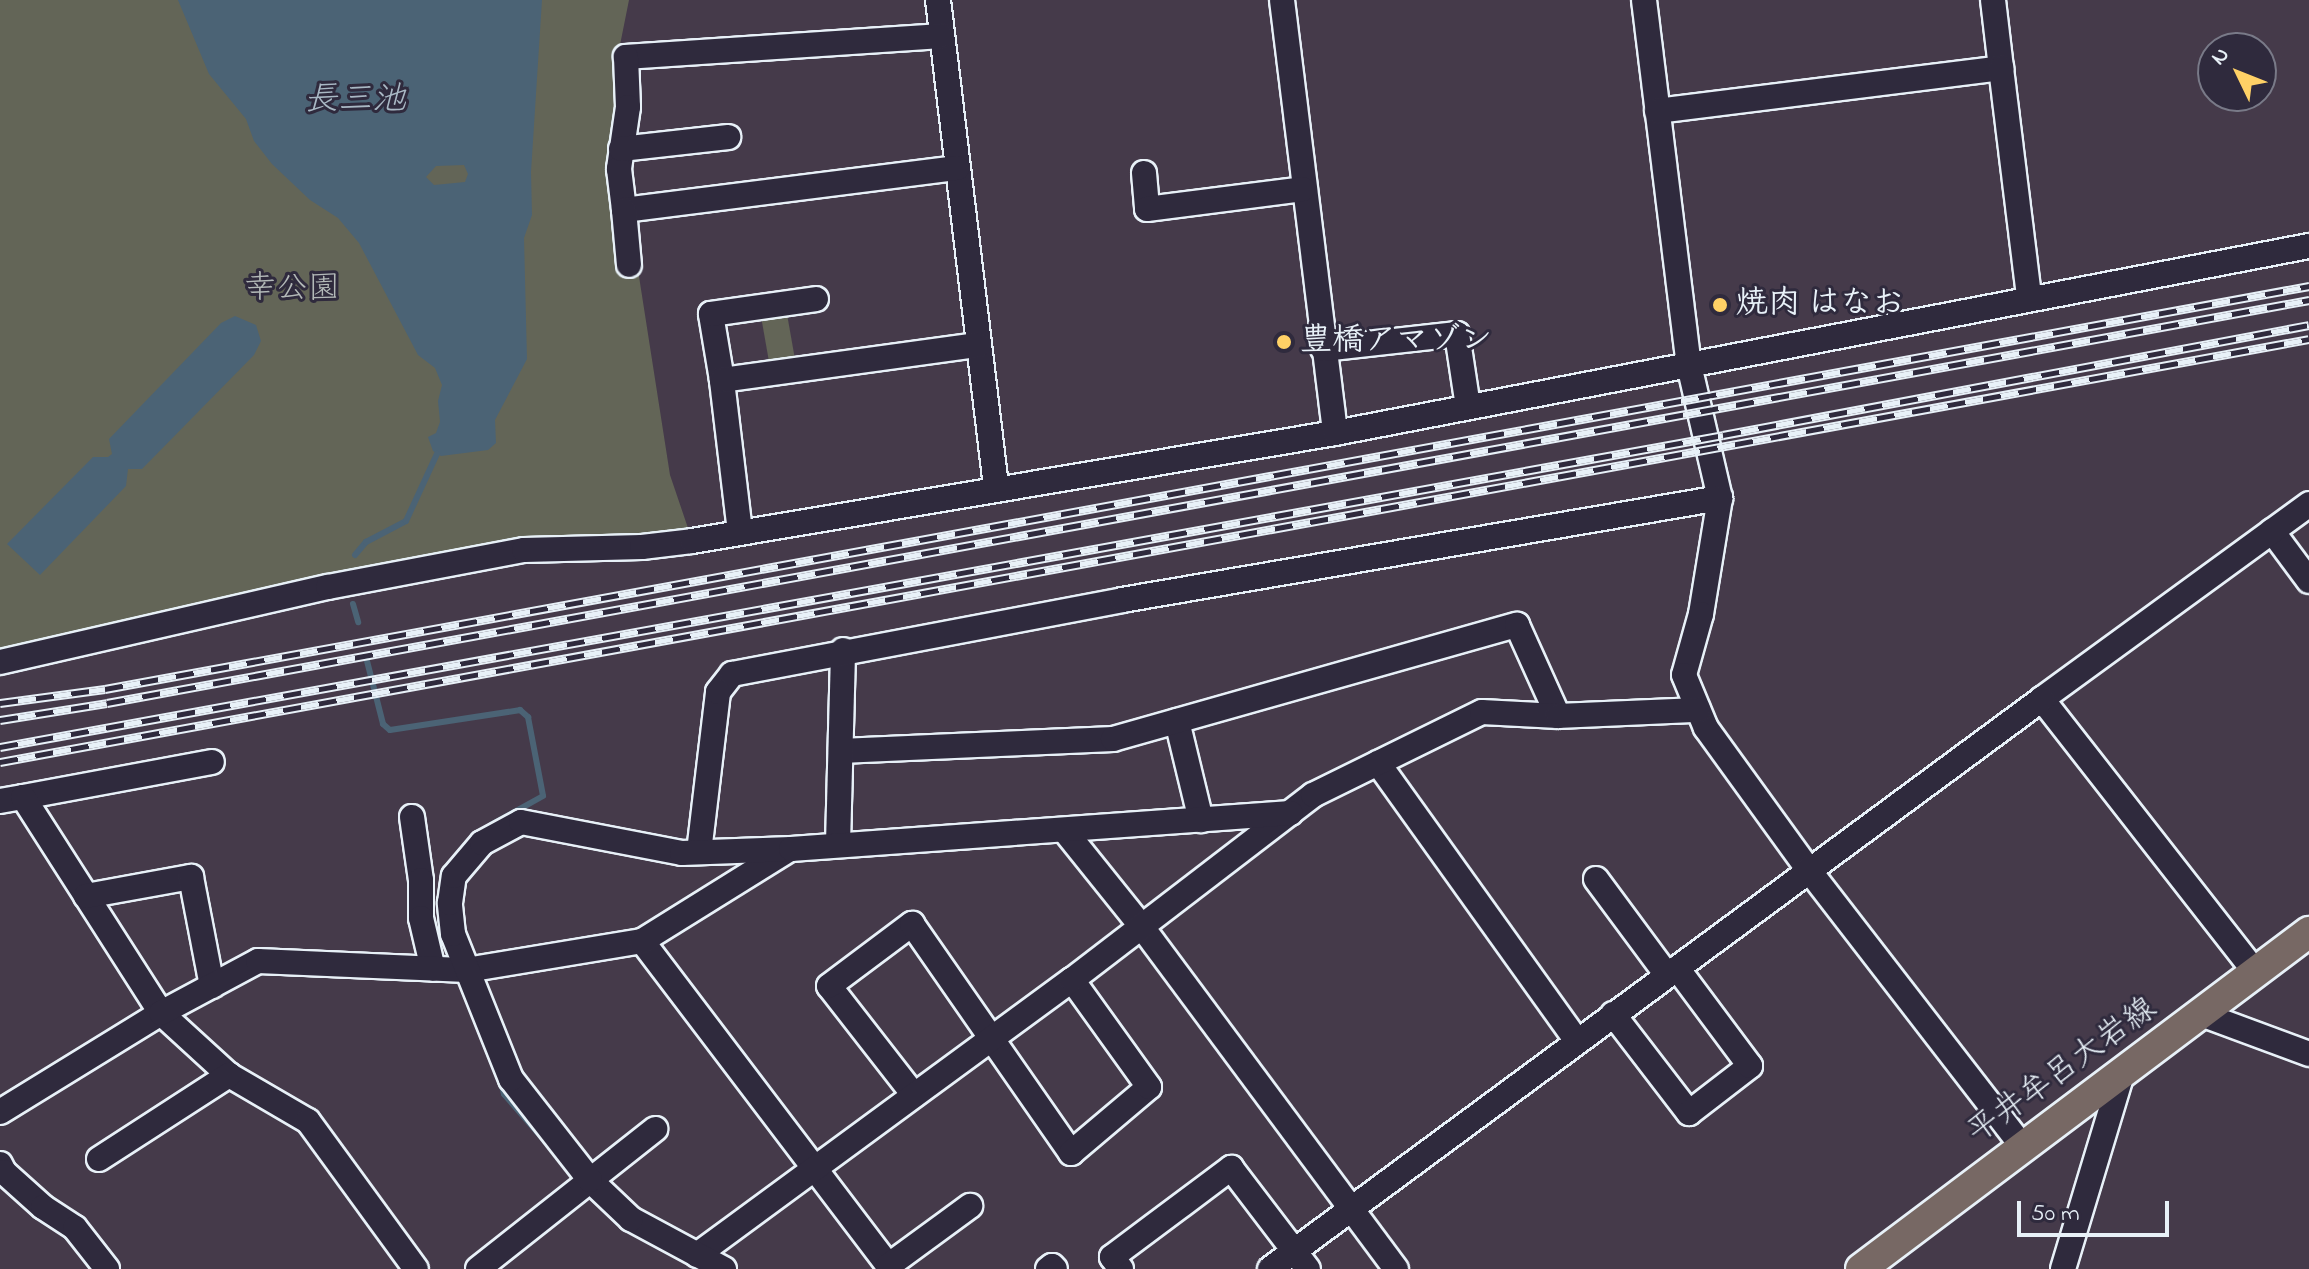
<!DOCTYPE html>
<meta charset="utf-8">
<style>
body{margin:0}
#map{position:relative;width:2309px;height:1269px;overflow:hidden;background:#453a4a;font-family:"Indie Flower","Klee One",sans-serif}
div>[style]{position:absolute}
.green>*{inset:0;background:#636557;transform-origin:0 0}
.water>*{inset:0;background:#4b6375}
.stream>*{height:6px;margin:-3px;padding:0 3px;transform-origin:3px;border-radius:3px;background:#4b6375}
.roads{filter:drop-shadow(2px 0 #e8f1f8) drop-shadow(-2px 0 #e8f1f8) drop-shadow(0 2px #e8f1f8) drop-shadow(0 -2px #e8f1f8)}
.minor>*{height:24px;margin:-12px;padding:0 12px;transform-origin:12px;border-radius:12px;background:#2f2a3d}
.major>*{height:30px;margin:-15px;padding:0 15px;transform-origin:15px;border-radius:15px;background:#776864}
.rail>*{height:9px;margin-top:-4.5px;transform-origin:0;background:repeating-linear-gradient(90deg,#2f2a3d 0 18px,#e8f1f8 0 36px);box-sizing:border-box;border-block:2px solid #e8f1f8}
.dots>*{width:22px;height:22px;translate:-50% -50%;box-sizing:border-box;border:4px solid #2f2a3d;border-radius:50%}
span{translate:-50% -50%;white-space:nowrap;text-align:center;line-height:1.15;-webkit-text-stroke:6px #2f2a3d;paint-order:stroke}
.park-label{font-size:32px;color:#b3b9b8}
.poi-label{font-size:32px;color:#e8f1f8;font-weight:700}
.left{translate:0 -50%;text-align:left}
.street-label{font-size:32px;color:#e8f1f8}
.water-label{font-size:34px;color:#a9b8c4;font-style:italic}
.north{position:absolute;left:2197px;top:32px;width:80px;height:80px;box-sizing:border-box;background:#2f2a3d;border:2px solid #797a88;border-radius:50%;rotate:313deg;font-size:22px;font-weight:700;line-height:32px;text-align:center;color:#e8f1f8}
.north::after{content:'';display:block;margin:auto;width:28px;height:36px;background:#ffd166;clip-path:polygon(50% 0,100% 100%,50% 72%,0 100%)}
.scale{position:absolute;left:2017px;top:1201px;width:152px;height:36px;box-sizing:border-box;border:4px solid #e8f1f8;border-top:0;padding-left:10px;font-size:24px;line-height:28px;white-space:nowrap;color:#e8f1f8;-webkit-text-stroke:6px #2f2a3d;paint-order:stroke}
</style>
<div id="map">
<div class="green">
<div style="clip-path:polygon(0 0,629px 0,620px 45px,615px 49px,619px 111px,607px 165px,616px 215px,638px 270px,670px 475px,689px 531px,0 652px)"></div>
<div style="left:787px;top:314px;width:47px;height:26px;rotate:80deg"></div>
</div>
<div class="water">
<div style="clip-path:polygon(evenodd,178px 0,542px 0,531px 172px,532px 215px,524px 238px,527px 359px,495px 420px,496px 443px,488px 450px,441px 456px,433px 451px,428px 437px,436px 433px,440px 422px,438px 401px,442px 385px,435px 368px,418px 355px,359px 243px,338px 218px,310px 200px,272px 164px,254px 141px,246px 119px,209px 74px,178px 0,464px 165px,468px 174px,465px 182px,434px 185px,426px 177px,436px 166px,464px 165px)"></div>
<div style="clip-path:polygon(235px 316px,256px 325px,261px 341px,254px 355px,142px 469px,128px 469px,126px 486px,40px 575px,7px 544px,93px 457px,108px 457px,112px 454px,109px 439px,221px 323px)"></div>
</div>
<div class="stream">
<div style="left:355px;top:555px;width:17px;rotate:-50deg"></div>
<div style="left:366px;top:542px;width:45px;rotate:-27.7deg"></div>
<div style="left:406px;top:521px;width:74px;rotate:-65.2deg"></div>
<div style="left:353px;top:604px;width:19px;rotate:74deg"></div>
<div style="left:367px;top:661px;width:65px;rotate:75.7deg"></div>
<div style="left:383px;top:724px;width:9px;rotate:41deg"></div>
<div style="left:390px;top:730px;width:132px;rotate:-8.7deg"></div>
<div style="left:520px;top:710px;width:11px;rotate:41deg"></div>
<div style="left:528px;top:717px;width:80px;rotate:79.2deg"></div>
<div style="left:543px;top:796px;width:60px;rotate:150.9deg"></div>
<div style="left:445px;top:873px;width:36px;rotate:-54deg"></div>
<div style="left:500px;top:1079px;width:16px;rotate:75deg"></div>
<div style="left:504px;top:1094px;width:70px;rotate:49deg"></div>
</div>
<div class="roads">
<div class="minor">
<div style="left:938px;top:0;width:492px;rotate:83.2deg"></div>
<div style="left:1282px;top:0;width:436px;rotate:83deg"></div>
<div style="left:1644px;top:0;width:368px;rotate:83deg"></div>
<div style="left:1689px;top:365px;width:137px;rotate:76.9deg"></div>
<div style="left:1720px;top:498px;width:118px;rotate:99.3deg"></div>
<div style="left:1701px;top:614px;width:63px;rotate:105.6deg"></div>
<div style="left:1684px;top:675px;width:57px;rotate:67.5deg"></div>
<div style="left:1706px;top:728px;width:174px;rotate:54.1deg"></div>
<div style="left:1808px;top:869px;width:350px;rotate:52.3deg"></div>
<div style="left:1993px;top:0;width:68px;rotate:83.3deg"></div>
<div style="left:941px;top:36px;width:316px;rotate:176.2deg"></div>
<div style="left:626px;top:57px;width:50px;rotate:87.7deg"></div>
<div style="left:628px;top:107px;width:63px;rotate:98.3deg"></div>
<div style="left:619px;top:169px;width:41px;rotate:83deg"></div>
<div style="left:624px;top:210px;width:336px;rotate:-7.2deg"></div>
<div style="left:1657px;top:111px;width:347px;rotate:-7.1deg"></div>
<div style="left:2001px;top:68px;width:231px;rotate:83deg"></div>
<div style="left:621px;top:149px;width:108px;rotate:-6.4deg"></div>
<div style="left:1144px;top:173px;width:36px;rotate:85deg"></div>
<div style="left:1147px;top:209px;width:157px;rotate:-7.3deg"></div>
<div style="left:624px;top:210px;width:55px;rotate:84.8deg"></div>
<div style="left:1323px;top:349px;width:135px;rotate:-6.4deg"></div>
<div style="left:1457px;top:334px;width:74px;rotate:81.4deg"></div>
<div style="left:722px;top:380px;width:67px;rotate:-99.5deg"></div>
<div style="left:711px;top:314px;width:106px;rotate:-8.1deg"></div>
<div style="left:2272px;top:531px;width:62px;rotate:53.5deg"></div>
<div style="left:740px;top:532px;width:153px;rotate:-96.8deg"></div>
<div style="left:722px;top:380px;width:259px;rotate:-7.8deg"></div>
<div style="left:0;top:662px;width:336px;rotate:-12.9deg"></div>
<div style="left:328px;top:587px;width:199px;rotate:-10.7deg"></div>
<div style="left:524px;top:550px;width:118px;rotate:-1.5deg"></div>
<div style="left:642px;top:547px;width:50px;rotate:-6.8deg"></div>
<div style="left:692px;top:541px;width:652px;rotate:-9.53deg"></div>
<div style="left:1335px;top:433px;width:992px;rotate:-10.87deg"></div>
<div style="left:1177px;top:721px;width:102px;rotate:76.4deg"></div>
<div style="left:841px;top:751px;width:272px;rotate:-2.5deg"></div>
<div style="left:1113px;top:739px;width:420px;rotate:-15.8deg"></div>
<div style="left:1517px;top:625px;width:100px;rotate:65.7deg"></div>
<div style="left:1378px;top:763px;width:340px;rotate:54.4deg"></div>
<div style="left:23px;top:797px;width:192px;rotate:-10.5deg"></div>
<div style="left:0;top:801px;width:23px;rotate:-10deg"></div>
<div style="left:23px;top:797px;width:256px;rotate:57.4deg"></div>
<div style="left:161px;top:1013px;width:92px;rotate:42.4deg"></div>
<div style="left:229px;top:1075px;width:91px;rotate:30.2deg"></div>
<div style="left:308px;top:1121px;width:183px;rotate:53.9deg"></div>
<div style="left:412px;top:817px;width:64px;rotate:81.9deg"></div>
<div style="left:421px;top:880px;width:38px;rotate:90deg"></div>
<div style="left:421px;top:918px;width:52px;rotate:76.8deg"></div>
<div style="left:1065px;top:831px;width:123px;rotate:51.3deg"></div>
<div style="left:1142px;top:927px;width:426px;rotate:53.4deg"></div>
<div style="left:838px;top:844px;width:194px;rotate:-88.5deg"></div>
<div style="left:699px;top:852px;width:161px;rotate:-83.2deg"></div>
<div style="left:718px;top:692px;width:23px;rotate:-52deg"></div>
<div style="left:732px;top:674px;width:397px;rotate:-10.7deg"></div>
<div style="left:1122px;top:600px;width:607px;rotate:-9.68deg"></div>
<div style="left:1596px;top:879px;width:119px;rotate:53.5deg"></div>
<div style="left:86px;top:896px;width:107px;rotate:-10.3deg"></div>
<div style="left:191px;top:877px;width:111px;rotate:79.1deg"></div>
<div style="left:642px;top:941px;width:412px;rotate:52.8deg"></div>
<div style="left:2256px;top:973px;width:348px;rotate:-128deg"></div>
<div style="left:2042px;top:699px;width:331px;rotate:-36.1deg"></div>
<div style="left:1613px;top:1014px;width:125px;rotate:52.5deg"></div>
<div style="left:1689px;top:1113px;width:77px;rotate:-37.6deg"></div>
<div style="left:1750px;top:1066px;width:122px;rotate:-126.7deg"></div>
<div style="left:2201px;top:1014px;width:115px;rotate:20.3deg"></div>
<div style="left:914px;top:1095px;width:138px;rotate:-127.9deg"></div>
<div style="left:829px;top:986px;width:104px;rotate:-36.8deg"></div>
<div style="left:912px;top:924px;width:279px;rotate:55.2deg"></div>
<div style="left:1071px;top:1153px;width:102px;rotate:-40.2deg"></div>
<div style="left:1149px;top:1087px;width:132px;rotate:-125.7deg"></div>
<div style="left:0;top:1112px;width:189px;rotate:-31.6deg"></div>
<div style="left:161px;top:1013px;width:110px;rotate:-28.2deg"></div>
<div style="left:258px;top:961px;width:209px;rotate:2.5deg"></div>
<div style="left:467px;top:970px;width:177px;rotate:-9.4deg"></div>
<div style="left:642px;top:941px;width:172px;rotate:-31.9deg"></div>
<div style="left:99px;top:1159px;width:155px;rotate:-32.9deg"></div>
<div style="left:0;top:1164px;width:9px;rotate:63deg"></div>
<div style="left:4px;top:1172px;width:52px;rotate:41.9deg"></div>
<div style="left:43px;top:1207px;width:38px;rotate:33deg"></div>
<div style="left:75px;top:1228px;width:52px;rotate:52deg"></div>
<div style="left:697px;top:1255px;width:465px;rotate:-36.3deg"></div>
<div style="left:1072px;top:980px;width:304px;rotate:-37.5deg"></div>
<div style="left:1313px;top:795px;width:188px;rotate:-26.2deg"></div>
<div style="left:1482px;top:712px;width:76px;rotate:3deg"></div>
<div style="left:1558px;top:716px;width:140px;rotate:-2.5deg"></div>
<div style="left:888px;top:1266px;width:102px;rotate:-36.2deg"></div>
<div style="left:478px;top:1269px;width:226px;rotate:-38.3deg"></div>
<div style="left:724px;top:1269px;width:106px;rotate:-151.7deg"></div>
<div style="left:631px;top:1219px;width:57px;rotate:-136.4deg"></div>
<div style="left:590px;top:1180px;width:128px;rotate:-128deg"></div>
<div style="left:511px;top:1079px;width:156px;rotate:-111.8deg"></div>
<div style="left:453px;top:934px;width:31px;rotate:-96deg"></div>
<div style="left:450px;top:903px;width:27px;rotate:-82deg"></div>
<div style="left:454px;top:876px;width:43px;rotate:-49.7deg"></div>
<div style="left:482px;top:843px;width:44px;rotate:-28.3deg"></div>
<div style="left:521px;top:822px;width:164px;rotate:10.9deg"></div>
<div style="left:682px;top:853px;width:109px;rotate:-2.1deg"></div>
<div style="left:791px;top:849px;width:501px;rotate:-4.12deg"></div>
<div style="left:1048px;top:1269px;width:5px;rotate:-37deg"></div>
<div style="left:1052px;top:1266px;width:4px;rotate:45deg"></div>
<div style="left:1121px;top:1269px;width:15px;rotate:-127deg"></div>
<div style="left:1112px;top:1257px;width:149px;rotate:-36.8deg"></div>
<div style="left:1231px;top:1168px;width:127px;rotate:52.7deg"></div>
<div style="left:1270px;top:1269px;width:960px;rotate:-36.44deg"></div>
<div style="left:2063px;top:1269px;width:204px;rotate:-73.2deg"></div>
</div>
<div class="major">
<div style="left:1861px;top:1269px;width:561px;rotate:-36.95deg"></div>
</div>
</div>
<div class="rail">
<div style="left:0;top:703px;width:106px;rotate:-7.6deg"></div>
<div style="left:105px;top:689px;width:2241px;rotate:-10.36deg"></div>
<div style="left:0;top:720px;width:108px;rotate:-9deg"></div>
<div style="left:107px;top:703px;width:2239px;rotate:-10.37deg"></div>
<div style="left:0;top:747px;width:1751px;rotate:-10.26deg"></div>
<div style="left:1723px;top:435px;width:596px;rotate:-10.63deg"></div>
<div style="left:0;top:762px;width:2347px;rotate:-10.38deg"></div>
</div>
<div class="dots">
<div style="left:1720px;top:305px;background:#ffd166"></div>
<div style="left:1284px;top:342px;background:#ffd166"></div>
</div>
<div class="park-label">
<span style="left:292px;top:290px">幸公園</span>
</div>
<div class="poi-label">
<span class="left" style="left:1736px;top:305px">焼肉 はなお</span>
<span class="left" style="left:1300px;top:342px">豊橋アマゾン</span>
</div>
<div class="street-label">
<span style="left:2063px;top:1072px;rotate:-36deg">平井牟呂大岩線</span>
</div>
<div class="water-label">
<span style="left:355px;top:102px">長三池</span>
</div>
<div class="north">N</div>
<div class="scale">50 m</div>
</div>
